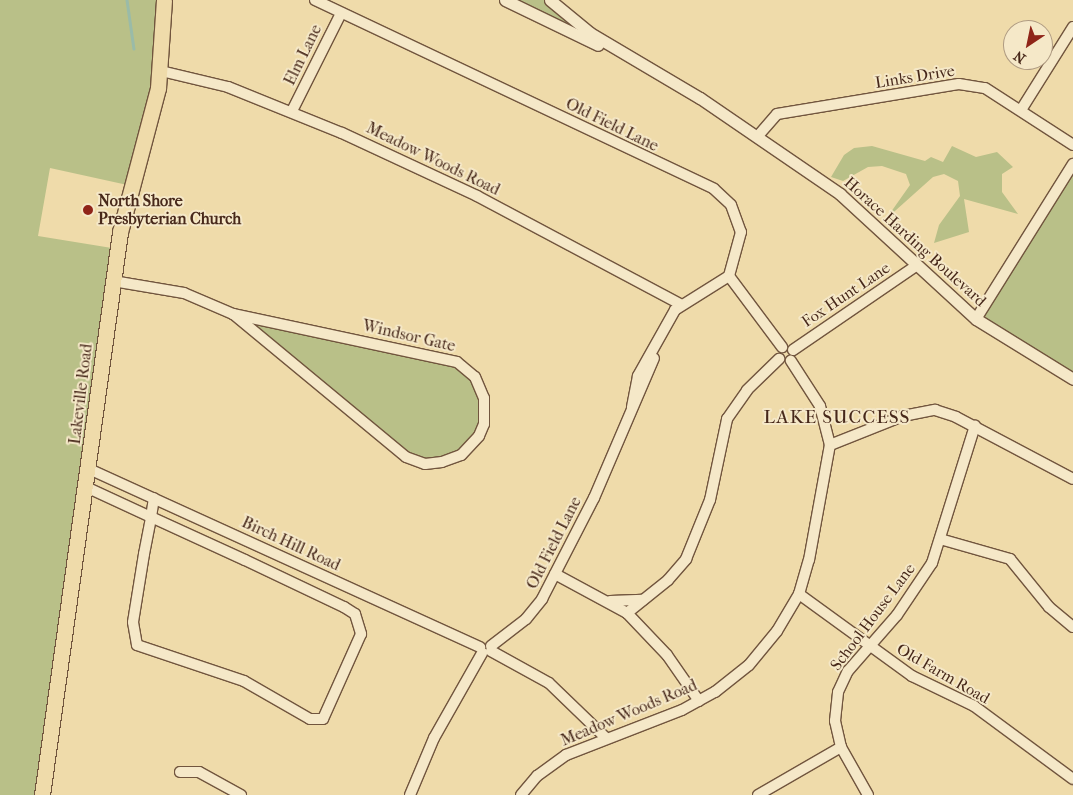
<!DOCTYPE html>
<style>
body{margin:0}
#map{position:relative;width:1073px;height:795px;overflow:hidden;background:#efdbaa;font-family:"IM FELL French Canon",serif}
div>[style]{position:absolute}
.green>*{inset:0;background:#b9c088}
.stream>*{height:2.5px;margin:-1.25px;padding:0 1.25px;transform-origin:1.25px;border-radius:1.25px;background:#9abba8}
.roads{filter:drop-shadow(1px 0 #71553e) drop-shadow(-1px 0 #71553e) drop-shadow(0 1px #71553e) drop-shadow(0 -1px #71553e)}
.minor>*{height:10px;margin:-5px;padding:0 5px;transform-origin:5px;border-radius:5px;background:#f5e8c8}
.tertiary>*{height:11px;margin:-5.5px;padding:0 5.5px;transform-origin:5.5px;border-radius:5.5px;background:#f5e8c8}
.primary>*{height:15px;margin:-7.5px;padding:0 7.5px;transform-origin:7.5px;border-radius:7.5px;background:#efdbaa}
.dots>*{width:14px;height:14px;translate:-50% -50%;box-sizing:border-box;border:2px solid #f5e8c8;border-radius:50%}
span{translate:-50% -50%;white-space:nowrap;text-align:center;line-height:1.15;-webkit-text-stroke:4px #f5e8c8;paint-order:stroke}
.street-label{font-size:16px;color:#47281a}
.poi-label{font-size:16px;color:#47281a;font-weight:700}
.left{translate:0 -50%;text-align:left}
.quarter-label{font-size:19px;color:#47281a;letter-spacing:1px}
.north{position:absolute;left:1003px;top:20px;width:50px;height:50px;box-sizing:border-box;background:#f5e8c8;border:1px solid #af9b82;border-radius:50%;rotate:214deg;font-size:14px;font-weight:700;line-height:20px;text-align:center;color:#47281a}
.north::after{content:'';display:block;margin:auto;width:18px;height:22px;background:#8f2418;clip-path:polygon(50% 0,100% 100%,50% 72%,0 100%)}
</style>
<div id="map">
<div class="green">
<div style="clip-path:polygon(0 0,164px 0,165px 32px,132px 186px,50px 168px,38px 236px,118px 249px,41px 795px,0 795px)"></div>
<div style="clip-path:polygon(505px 0,552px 0,636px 62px)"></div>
<div style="clip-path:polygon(872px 146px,925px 161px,931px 157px,943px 162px,952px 146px,976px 157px,997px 152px,1013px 167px,1002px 174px,1002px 192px,1018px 214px,964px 199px,969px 232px,934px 243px,939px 225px,960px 196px,958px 181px,944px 174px,933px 177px,886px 219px,910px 185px,906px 174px,882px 166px,868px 167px,843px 181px,831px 177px,844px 155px,854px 148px)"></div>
<div style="clip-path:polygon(1073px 164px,1073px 379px,976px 319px)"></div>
<div style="clip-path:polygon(233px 314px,457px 362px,475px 377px,484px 424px,461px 455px,415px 462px)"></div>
</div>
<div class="stream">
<div style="left:127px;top:0;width:49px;rotate:81.9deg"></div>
</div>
<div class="roads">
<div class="minor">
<div style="left:315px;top:0;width:441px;rotate:25.3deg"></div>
<div style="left:714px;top:189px;width:23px;rotate:43deg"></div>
<div style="left:731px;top:205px;width:29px;rotate:70deg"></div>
<div style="left:741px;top:232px;width:46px;rotate:105.3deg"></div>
<div style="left:729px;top:276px;width:64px;rotate:147.8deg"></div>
<div style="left:675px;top:310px;width:76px;rotate:119.3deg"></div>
<div style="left:638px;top:376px;width:32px;rotate:101deg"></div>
<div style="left:161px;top:71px;width:69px;rotate:13.4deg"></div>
<div style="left:228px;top:87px;width:123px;rotate:22deg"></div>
<div style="left:342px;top:133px;width:149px;rotate:25deg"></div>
<div style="left:477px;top:196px;width:230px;rotate:28deg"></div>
<div style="left:1021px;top:110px;width:98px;rotate:-57.9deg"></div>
<div style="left:292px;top:111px;width:110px;rotate:-63.4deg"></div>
<div style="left:757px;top:137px;width:30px;rotate:-49deg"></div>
<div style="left:777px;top:114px;width:184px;rotate:-9.4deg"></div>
<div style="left:959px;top:84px;width:26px;rotate:9deg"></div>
<div style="left:985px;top:88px;width:105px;rotate:32.9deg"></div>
<div style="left:729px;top:276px;width:89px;rotate:53.3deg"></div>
<div style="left:113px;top:281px;width:72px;rotate:9.6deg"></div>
<div style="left:184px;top:293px;width:53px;rotate:23.2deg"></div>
<div style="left:233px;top:314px;width:229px;rotate:12.1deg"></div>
<div style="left:457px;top:362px;width:23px;rotate:40deg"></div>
<div style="left:475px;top:377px;width:23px;rotate:67deg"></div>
<div style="left:484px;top:398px;width:26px;rotate:90deg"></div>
<div style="left:484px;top:424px;width:13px;rotate:113deg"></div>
<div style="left:479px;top:436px;width:26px;rotate:133deg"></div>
<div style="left:461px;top:455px;width:20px;rotate:160deg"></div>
<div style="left:442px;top:462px;width:17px;rotate:173deg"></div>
<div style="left:425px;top:464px;width:20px;rotate:-160deg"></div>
<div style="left:406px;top:457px;width:224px;rotate:-140.4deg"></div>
<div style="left:976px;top:319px;width:183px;rotate:-58deg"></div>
<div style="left:793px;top:350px;width:150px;rotate:-34.4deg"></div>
<div style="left:830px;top:445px;width:79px;rotate:-21.7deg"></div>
<div style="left:903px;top:416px;width:33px;rotate:-11deg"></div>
<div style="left:935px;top:410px;width:22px;rotate:18deg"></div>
<div style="left:956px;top:417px;width:132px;rotate:27.9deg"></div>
<div style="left:89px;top:469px;width:430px;rotate:24.5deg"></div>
<div style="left:86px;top:487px;width:72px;rotate:24.8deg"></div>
<div style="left:151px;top:517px;width:103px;rotate:24.6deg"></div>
<div style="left:245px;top:560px;width:110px;rotate:25.4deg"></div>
<div style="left:344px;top:607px;width:13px;rotate:32deg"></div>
<div style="left:355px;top:614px;width:21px;rotate:73deg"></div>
<div style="left:361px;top:634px;width:93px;rotate:114.1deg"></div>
<div style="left:323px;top:719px;width:13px;rotate:180deg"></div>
<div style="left:310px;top:719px;width:76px;rotate:-150.1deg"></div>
<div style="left:244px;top:681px;width:113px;rotate:-161.4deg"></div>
<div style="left:137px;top:645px;width:23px;rotate:-100deg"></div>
<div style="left:133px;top:622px;width:69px;rotate:-80.8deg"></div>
<div style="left:144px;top:554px;width:38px;rotate:-79deg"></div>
<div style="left:151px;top:517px;width:19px;rotate:-81deg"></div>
<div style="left:940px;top:539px;width:73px;rotate:15.9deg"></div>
<div style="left:1010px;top:559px;width:62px;rotate:50.9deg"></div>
<div style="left:1049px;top:607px;width:31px;rotate:40deg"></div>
<div style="left:555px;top:574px;width:82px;rotate:28.4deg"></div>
<div style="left:627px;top:613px;width:58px;rotate:46.4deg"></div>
<div style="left:667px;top:655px;width:56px;rotate:55.2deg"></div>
<div style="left:799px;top:594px;width:140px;rotate:36deg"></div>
<div style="left:912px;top:676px;width:69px;rotate:25.8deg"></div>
<div style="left:974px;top:706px;width:123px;rotate:36.4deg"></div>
<div style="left:610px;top:601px;width:33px;rotate:-2deg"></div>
<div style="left:627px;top:613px;width:53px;rotate:-38.8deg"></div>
<div style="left:668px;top:580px;width:28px;rotate:-49deg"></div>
<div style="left:686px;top:559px;width:64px;rotate:-67.9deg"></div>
<div style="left:710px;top:500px;width:83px;rotate:-78.1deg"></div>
<div style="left:727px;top:419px;width:35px;rotate:-55deg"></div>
<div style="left:747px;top:390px;width:45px;rotate:-44.1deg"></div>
<div style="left:491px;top:646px;width:44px;rotate:-37.6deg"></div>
<div style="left:526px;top:619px;width:26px;rotate:-51deg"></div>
<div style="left:542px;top:599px;width:114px;rotate:-62.8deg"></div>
<div style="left:594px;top:498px;width:152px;rotate:-66.8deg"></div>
<div style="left:491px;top:651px;width:66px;rotate:28.9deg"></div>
<div style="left:549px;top:683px;width:78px;rotate:44deg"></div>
<div style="left:180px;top:772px;width:19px"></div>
<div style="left:199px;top:772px;width:48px;rotate:28.7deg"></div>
<div style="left:410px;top:795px;width:62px;rotate:-67.2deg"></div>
<div style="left:434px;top:738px;width:98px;rotate:-60.5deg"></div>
<div style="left:521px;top:795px;width:25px;rotate:-50deg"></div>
<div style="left:537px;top:776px;width:36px;rotate:-36deg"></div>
<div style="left:566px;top:755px;width:124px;rotate:-21.2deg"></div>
<div style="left:682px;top:710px;width:38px;rotate:-29deg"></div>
<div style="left:715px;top:692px;width:43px;rotate:-38.5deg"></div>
<div style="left:749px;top:665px;width:44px;rotate:-50.5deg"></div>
<div style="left:777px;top:631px;width:43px;rotate:-59.3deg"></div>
<div style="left:799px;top:594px;width:35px;rotate:-74deg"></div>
<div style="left:809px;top:560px;width:117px;rotate:-79.7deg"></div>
<div style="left:830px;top:445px;width:40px;rotate:-104.4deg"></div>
<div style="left:820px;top:406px;width:54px;rotate:-122.8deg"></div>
<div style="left:758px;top:795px;width:96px;rotate:-30deg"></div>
<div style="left:868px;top:795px;width:55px;rotate:-119.4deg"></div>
<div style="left:841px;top:747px;width:27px;rotate:-103deg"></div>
<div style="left:835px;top:721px;width:29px;rotate:-84deg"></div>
<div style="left:838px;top:692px;width:23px;rotate:-65deg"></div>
<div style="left:848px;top:671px;width:74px;rotate:-48.8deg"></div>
<div style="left:897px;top:615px;width:63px;rotate:-56.1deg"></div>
<div style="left:932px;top:563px;width:144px;rotate:-72.6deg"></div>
</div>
<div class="tertiary">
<div style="left:505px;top:0;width:103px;rotate:25.8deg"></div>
<div style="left:550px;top:0;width:52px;rotate:39.5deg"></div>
<div style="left:590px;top:33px;width:128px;rotate:30.6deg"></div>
<div style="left:700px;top:98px;width:170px;rotate:34.4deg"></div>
<div style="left:840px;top:194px;width:185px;rotate:42.6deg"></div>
<div style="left:976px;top:319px;width:114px;rotate:31.7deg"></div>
</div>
<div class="primary">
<div style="left:42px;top:795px;width:568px;rotate:-82.11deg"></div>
<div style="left:120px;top:232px;width:149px;rotate:-75.2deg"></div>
<div style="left:158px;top:88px;width:88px;rotate:-86.1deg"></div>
</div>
</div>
<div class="dots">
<div style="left:88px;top:210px;background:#8f2418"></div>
</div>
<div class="street-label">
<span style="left:303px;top:55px;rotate:-64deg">Elm Lane</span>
<span style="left:915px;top:77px;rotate:-9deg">Links Drive</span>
<span style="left:612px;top:125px;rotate:26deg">Old Field Lane</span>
<span style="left:433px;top:159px;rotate:26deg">Meadow Woods Road</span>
<span style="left:915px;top:242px;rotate:42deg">Horace Harding Boulevard</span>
<span style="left:846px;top:295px;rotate:-34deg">Fox Hunt Lane</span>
<span style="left:409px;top:336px;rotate:13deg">Windsor Gate</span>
<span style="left:81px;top:394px;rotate:-83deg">Lakeville Road</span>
<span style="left:554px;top:543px;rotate:-63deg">Old Field Lane</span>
<span style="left:291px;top:544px;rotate:25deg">Birch Hill Road</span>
<span style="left:873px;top:617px;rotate:-53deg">School House Lane</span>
<span style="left:943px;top:674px;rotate:30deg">Old Farm Road</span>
<span style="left:629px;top:713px;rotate:-23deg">Meadow Woods Road</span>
</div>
<div class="poi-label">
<span class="left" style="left:98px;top:210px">North Shore<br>Presbyterian Church</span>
</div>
<div class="quarter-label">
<span style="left:837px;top:418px">LAKE SUCCESS</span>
</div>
<div class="north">N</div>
</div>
